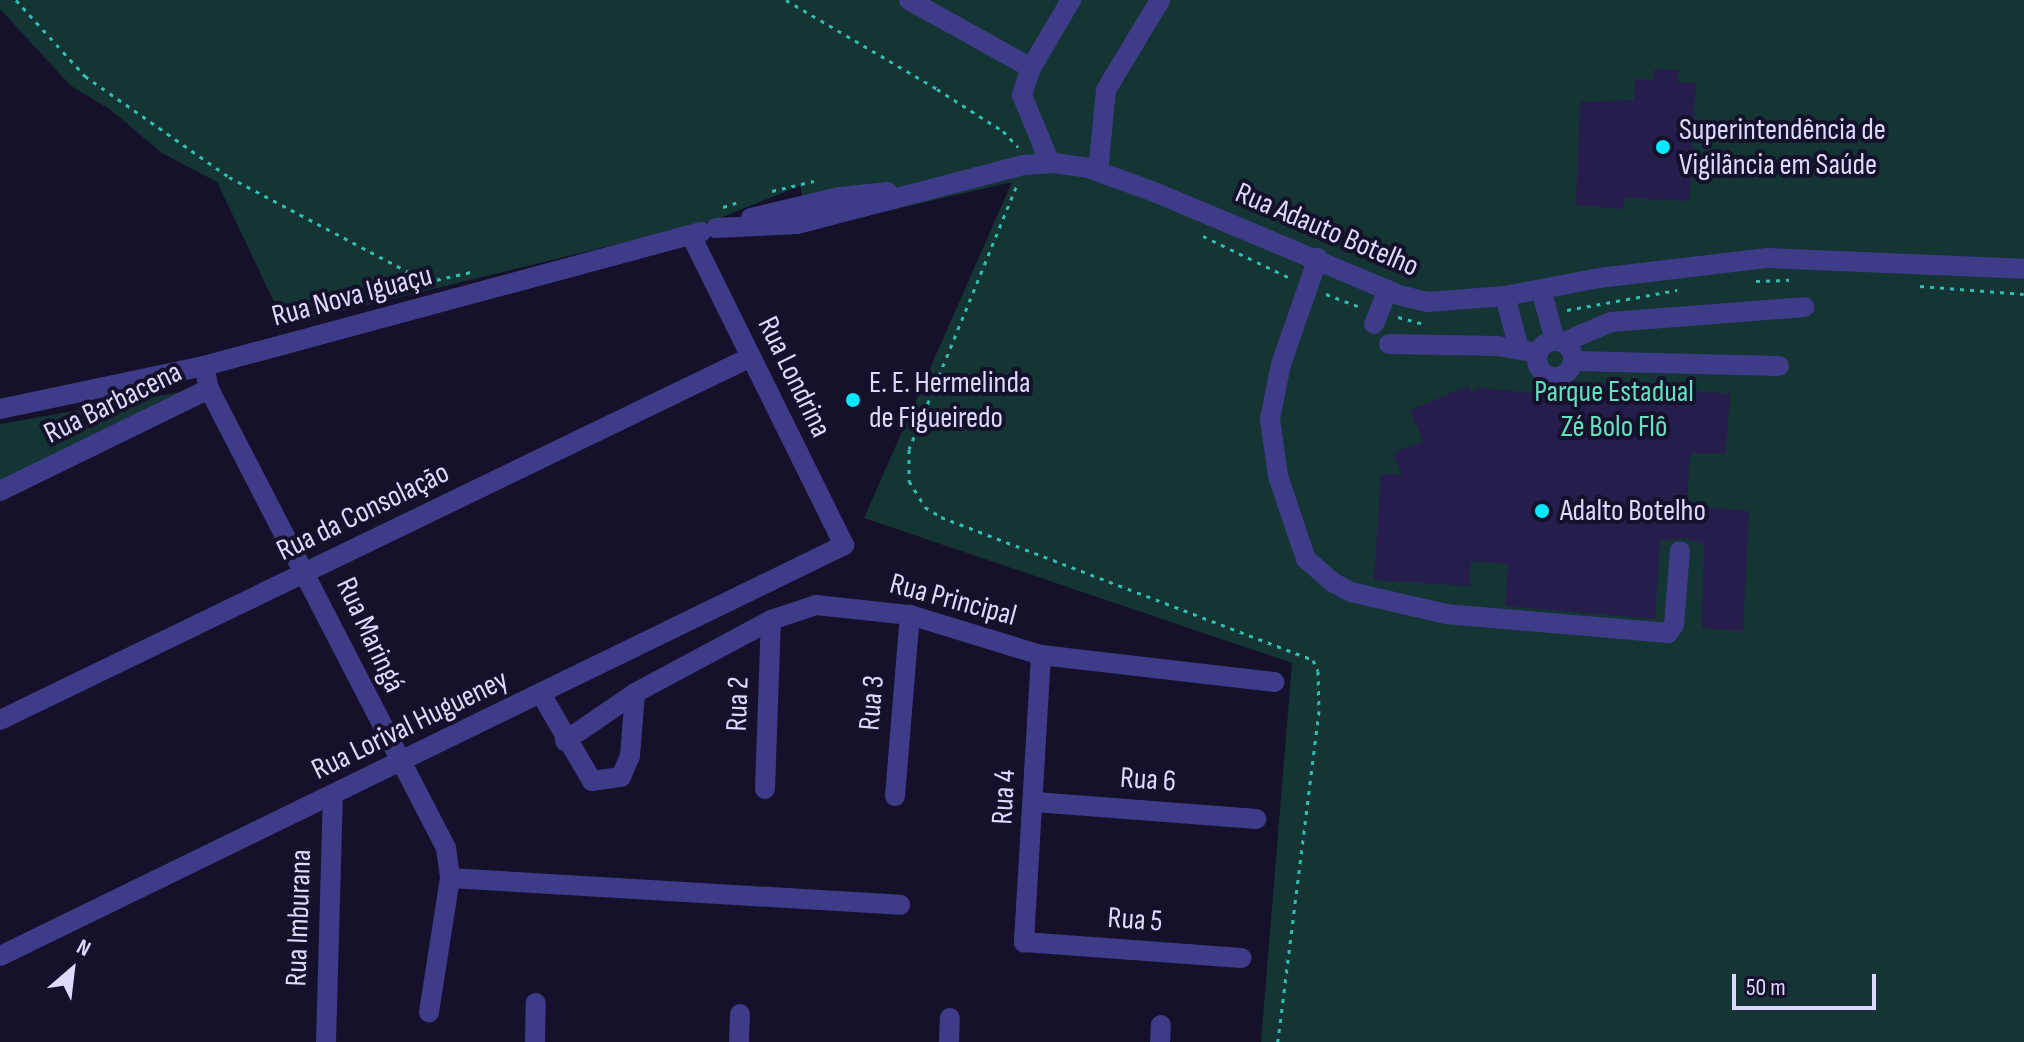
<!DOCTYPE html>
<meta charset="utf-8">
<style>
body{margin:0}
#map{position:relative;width:2024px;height:1042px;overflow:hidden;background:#15112b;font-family:"Sofia Sans Condensed",sans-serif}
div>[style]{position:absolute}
.green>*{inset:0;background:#143533}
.building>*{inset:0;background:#261d4c}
.path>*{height:3px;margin-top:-1.5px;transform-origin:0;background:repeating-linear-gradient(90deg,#30bdb3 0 4px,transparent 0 10px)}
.minor>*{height:20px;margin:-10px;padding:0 10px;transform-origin:10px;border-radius:10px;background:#3e3c89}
.minor>.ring{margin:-10px;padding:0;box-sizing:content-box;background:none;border:20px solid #3e3c89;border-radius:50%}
.dots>*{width:22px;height:22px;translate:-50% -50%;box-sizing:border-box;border:4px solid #15112b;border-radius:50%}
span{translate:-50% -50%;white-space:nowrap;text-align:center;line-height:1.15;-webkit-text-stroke:8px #15112b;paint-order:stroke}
.poi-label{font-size:30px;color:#dedaff}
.left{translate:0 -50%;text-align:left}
.street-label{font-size:30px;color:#dedaff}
.park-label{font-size:30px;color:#64e1c1}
.north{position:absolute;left:32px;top:930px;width:80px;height:80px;-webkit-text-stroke:6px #15112b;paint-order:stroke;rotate:28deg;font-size:22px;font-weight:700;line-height:32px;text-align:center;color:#dedaff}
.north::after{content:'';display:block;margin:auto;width:28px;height:36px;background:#dedaff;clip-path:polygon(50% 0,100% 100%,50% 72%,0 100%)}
.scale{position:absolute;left:1732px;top:974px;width:144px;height:36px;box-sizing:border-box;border:4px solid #dedaff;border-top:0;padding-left:10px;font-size:24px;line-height:28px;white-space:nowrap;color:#dedaff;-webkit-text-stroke:6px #15112b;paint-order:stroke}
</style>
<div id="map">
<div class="green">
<div style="clip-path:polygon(0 0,2024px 0,2024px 1042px,1261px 1042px,1292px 663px,864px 518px,1012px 182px,810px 229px,800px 186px,712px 221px,285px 325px,217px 182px,162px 153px,111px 110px,71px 86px,0 9px)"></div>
<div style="clip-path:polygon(181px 392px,0 480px,0 424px)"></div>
</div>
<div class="building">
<div style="clip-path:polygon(1654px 69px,1679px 70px,1678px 82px,1696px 83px,1689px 201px,1624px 198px,1624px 209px,1576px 205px,1580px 102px,1634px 100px,1635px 79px,1654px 80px)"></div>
<div style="clip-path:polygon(1572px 381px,1730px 394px,1726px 453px,1690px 453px,1687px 506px,1749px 511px,1743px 631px,1702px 628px,1704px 544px,1682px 538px,1660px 541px,1655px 619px,1505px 606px,1508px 564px,1471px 561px,1470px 586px,1374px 580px,1381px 474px,1402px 475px,1393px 453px,1423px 441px,1410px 410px,1468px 386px,1471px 392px,1480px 388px,1572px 396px)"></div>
</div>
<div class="path">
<div style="left:16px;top:0;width:103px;rotate:47.8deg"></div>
<div style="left:85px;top:76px;width:176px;rotate:35deg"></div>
<div style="left:229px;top:177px;width:224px;rotate:27.9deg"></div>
<div style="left:427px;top:282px;width:45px;rotate:-12.8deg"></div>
<div style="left:786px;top:0;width:175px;rotate:30.5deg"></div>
<div style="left:937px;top:89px;width:78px;rotate:32.5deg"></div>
<div style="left:1003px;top:131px;width:22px;rotate:47deg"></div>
<div style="left:1016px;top:187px;width:283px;rotate:112.2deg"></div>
<div style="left:909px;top:449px;width:32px;rotate:90deg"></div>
<div style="left:909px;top:481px;width:31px;rotate:58deg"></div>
<div style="left:925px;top:507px;width:19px;rotate:32deg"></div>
<div style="left:941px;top:517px;width:399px;rotate:21deg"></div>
<div style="left:1313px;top:660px;width:12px;rotate:66deg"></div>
<div style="left:1318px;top:671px;width:40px;rotate:88.6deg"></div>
<div style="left:1319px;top:711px;width:334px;rotate:97.1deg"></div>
<div style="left:772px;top:191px;width:43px;rotate:-13.4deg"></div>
<div style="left:723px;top:207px;width:16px;rotate:-18deg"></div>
<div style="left:1203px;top:236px;width:97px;rotate:25.8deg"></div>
<div style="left:1756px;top:281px;width:33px;rotate:-2deg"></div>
<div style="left:1920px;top:286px;width:104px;rotate:4.4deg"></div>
<div style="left:1326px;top:294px;width:36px;rotate:21deg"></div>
<div style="left:1567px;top:310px;width:112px;rotate:-10.3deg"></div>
<div style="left:1398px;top:317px;width:24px;rotate:15deg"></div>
</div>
<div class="minor">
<div style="left:909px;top:0;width:140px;rotate:29.1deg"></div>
<div style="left:1050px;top:163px;width:74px;rotate:-112.4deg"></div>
<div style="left:1022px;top:95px;width:28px;rotate:-72deg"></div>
<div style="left:1031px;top:68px;width:79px;rotate:-59.5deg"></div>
<div style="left:1098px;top:172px;width:82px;rotate:-84.4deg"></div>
<div style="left:1106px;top:90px;width:105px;rotate:-59deg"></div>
<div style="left:751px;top:218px;width:91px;rotate:-13.3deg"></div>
<div style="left:840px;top:197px;width:48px;rotate:-5.9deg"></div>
<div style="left:716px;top:228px;width:81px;rotate:-2.8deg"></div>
<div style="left:797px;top:224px;width:235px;rotate:-14.6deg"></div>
<div style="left:1024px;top:165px;width:30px;rotate:-4deg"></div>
<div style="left:1054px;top:163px;width:34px;rotate:8deg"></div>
<div style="left:1088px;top:168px;width:68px;rotate:19.8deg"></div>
<div style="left:1152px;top:191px;width:268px;rotate:22.8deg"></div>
<div style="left:1399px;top:295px;width:30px;rotate:14deg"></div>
<div style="left:1428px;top:302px;width:77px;rotate:-4.5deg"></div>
<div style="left:1505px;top:296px;width:96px;rotate:-10.8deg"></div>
<div style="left:1599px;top:278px;width:168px;rotate:-6.8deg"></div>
<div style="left:1766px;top:258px;width:258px;rotate:2.4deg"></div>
<div style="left:1318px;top:258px;width:112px;rotate:109.2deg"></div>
<div style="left:1281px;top:364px;width:56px;rotate:101.3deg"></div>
<div style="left:1270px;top:419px;width:58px;rotate:82deg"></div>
<div style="left:1278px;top:476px;width:88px;rotate:71.4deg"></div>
<div style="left:1306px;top:559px;width:35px;rotate:41deg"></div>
<div style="left:1332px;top:582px;width:21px;rotate:28deg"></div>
<div style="left:1351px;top:592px;width:98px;rotate:13deg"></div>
<div style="left:1446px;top:614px;width:223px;rotate:4.9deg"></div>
<div style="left:1668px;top:633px;width:10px;rotate:-53deg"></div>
<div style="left:1674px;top:625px;width:74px;rotate:-85.4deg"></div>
<div style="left:1541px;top:290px;width:52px;rotate:74.4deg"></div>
<div style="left:1505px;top:296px;width:55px;rotate:75.2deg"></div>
<div style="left:1374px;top:324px;width:37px;rotate:-68deg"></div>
<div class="ring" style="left:1537px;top:341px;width:16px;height:16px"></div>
<div style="left:1564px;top:342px;width:51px;rotate:-23.1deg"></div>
<div style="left:1611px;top:322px;width:194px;rotate:-4.4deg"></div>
<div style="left:1389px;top:344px;width:109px;rotate:1.1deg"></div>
<div style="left:1498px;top:346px;width:41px;rotate:9.9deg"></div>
<div style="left:1574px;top:361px;width:205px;rotate:1.4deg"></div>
<div style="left:204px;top:366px;width:24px;rotate:78deg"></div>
<div style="left:209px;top:389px;width:517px;rotate:62.69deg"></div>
<div style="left:446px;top:848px;width:30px;rotate:82deg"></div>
<div style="left:450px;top:878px;width:136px;rotate:98.9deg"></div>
<div style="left:0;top:409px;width:208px;rotate:-11.9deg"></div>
<div style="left:204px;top:366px;width:515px;rotate:-15.09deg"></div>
<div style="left:0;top:491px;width:233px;rotate:-26deg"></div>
<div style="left:1041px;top:655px;width:288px;rotate:93.4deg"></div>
<div style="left:1024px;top:942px;width:218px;rotate:4.2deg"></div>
<div style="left:541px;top:694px;width:101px;rotate:59.6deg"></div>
<div style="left:592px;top:781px;width:29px;rotate:-8deg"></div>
<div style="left:621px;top:777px;width:23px;rotate:-67deg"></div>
<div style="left:630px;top:756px;width:63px;rotate:-85.5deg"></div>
<div style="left:0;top:720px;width:834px;rotate:-25.8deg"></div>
<div style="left:565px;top:741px;width:85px;rotate:-34.4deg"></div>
<div style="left:635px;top:693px;width:154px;rotate:-28.2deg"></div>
<div style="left:771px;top:620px;width:47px;rotate:-18.4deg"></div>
<div style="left:816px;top:605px;width:95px;rotate:6.1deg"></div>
<div style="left:910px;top:615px;width:137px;rotate:17deg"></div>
<div style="left:1041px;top:655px;width:235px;rotate:6.6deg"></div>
<div style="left:765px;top:789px;width:169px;rotate:-88deg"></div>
<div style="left:895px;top:796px;width:182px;rotate:-85.3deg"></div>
<div style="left:1035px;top:802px;width:222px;rotate:4.4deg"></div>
<div style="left:450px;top:878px;width:451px;rotate:3.4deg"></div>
<div style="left:0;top:956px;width:939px;rotate:-25.96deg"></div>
<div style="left:844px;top:545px;width:346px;rotate:-116.3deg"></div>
<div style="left:326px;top:1042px;width:245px;rotate:-88.4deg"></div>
<div style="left:535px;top:1042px;width:39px;rotate:-89deg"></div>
<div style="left:739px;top:1042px;width:28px;rotate:-88deg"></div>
<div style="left:949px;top:1042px;width:24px;rotate:-88deg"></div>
<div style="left:1160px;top:1042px;width:17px;rotate:-87deg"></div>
</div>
<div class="dots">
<div style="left:1663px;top:147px;background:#06e8ff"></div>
<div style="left:853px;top:400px;background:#06e8ff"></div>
<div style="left:1542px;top:511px;background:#06e8ff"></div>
</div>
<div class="poi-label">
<span class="left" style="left:1679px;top:147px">Superintendência de<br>Vigilância em Saúde</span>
<span class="left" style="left:869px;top:400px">E. E. Hermelinda<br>de Figueiredo</span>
<span class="left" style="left:1560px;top:511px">Adalto Botelho</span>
</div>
<div class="street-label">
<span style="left:1327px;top:230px;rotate:23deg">Rua Adauto Botelho</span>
<span style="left:352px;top:296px;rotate:-15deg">Rua Nova Iguaçu</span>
<span style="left:794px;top:377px;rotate:64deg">Rua Londrina</span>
<span style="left:113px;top:403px;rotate:-26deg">Rua Barbacena</span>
<span style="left:363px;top:512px;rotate:-26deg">Rua da Consolação</span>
<span style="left:953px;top:600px;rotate:15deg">Rua Principal</span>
<span style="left:370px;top:635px;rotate:65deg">Rua Maringá</span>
<span style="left:872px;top:703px;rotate:-85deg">Rua 3</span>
<span style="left:738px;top:704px;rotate:-88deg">Rua 2</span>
<span style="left:410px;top:725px;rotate:-26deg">Rua Lorival Hugueney</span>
<span style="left:1148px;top:780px;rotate:4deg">Rua 6</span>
<span style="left:1004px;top:797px;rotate:-87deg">Rua 4</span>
<span style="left:299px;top:918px;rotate:-88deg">Rua Imburana</span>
<span style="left:1135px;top:920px;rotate:4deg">Rua 5</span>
</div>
<div class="park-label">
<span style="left:1614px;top:409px">Parque Estadual<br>Zé Bolo Flô</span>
</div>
<div class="north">N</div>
<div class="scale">50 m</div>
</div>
